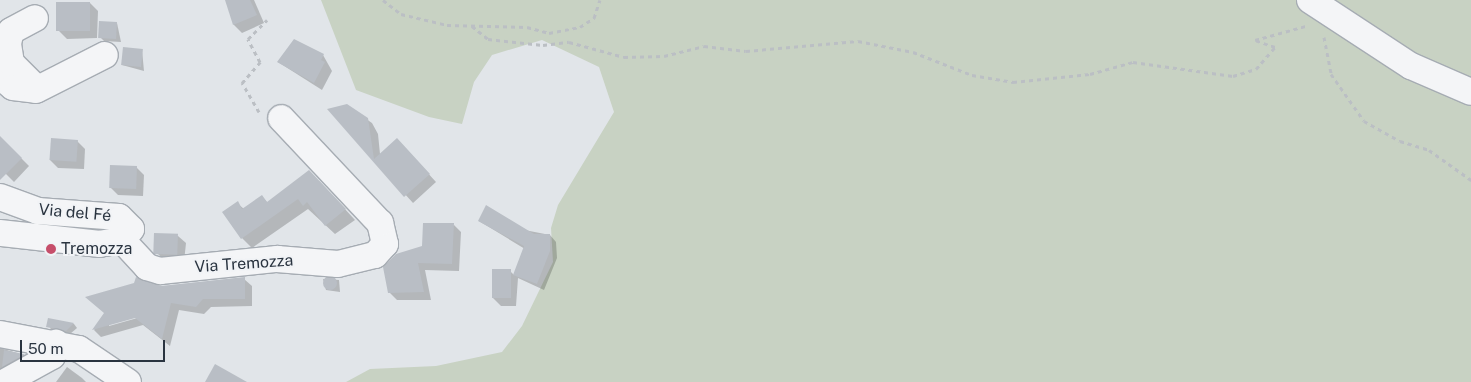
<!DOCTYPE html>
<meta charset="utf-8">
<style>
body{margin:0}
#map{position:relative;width:1471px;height:382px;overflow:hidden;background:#e1e5e9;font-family:"Public Sans",sans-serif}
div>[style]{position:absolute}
.green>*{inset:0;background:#c8d2c3}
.shadow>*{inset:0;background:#0003}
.building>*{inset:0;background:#b9bec5;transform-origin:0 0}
.round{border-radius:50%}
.path>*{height:3px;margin-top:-1.5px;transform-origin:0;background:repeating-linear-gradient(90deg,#bbbfc4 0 4px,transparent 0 8px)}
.roads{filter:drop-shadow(1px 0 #a6acb3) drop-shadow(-1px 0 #a6acb3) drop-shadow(0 1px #a6acb3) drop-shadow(0 -1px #a6acb3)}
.minor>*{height:26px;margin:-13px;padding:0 13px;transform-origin:13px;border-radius:13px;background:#f4f5f7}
.dots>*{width:14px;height:14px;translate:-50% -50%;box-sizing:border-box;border:2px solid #f1f3f6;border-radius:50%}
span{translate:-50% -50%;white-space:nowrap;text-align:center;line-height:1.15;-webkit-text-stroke:4px #f1f3f6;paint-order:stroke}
.street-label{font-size:16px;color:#2a3440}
.poi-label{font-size:16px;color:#2a3440}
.left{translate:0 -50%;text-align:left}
.scale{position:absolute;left:20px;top:340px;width:145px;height:22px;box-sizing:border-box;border:2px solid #2a3440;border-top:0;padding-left:6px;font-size:15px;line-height:18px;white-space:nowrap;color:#2a3440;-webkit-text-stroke:4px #f1f3f6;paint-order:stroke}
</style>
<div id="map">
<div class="green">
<div style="clip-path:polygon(321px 0,1471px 0,1471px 382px,346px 382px,370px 369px,436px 366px,502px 352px,522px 326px,553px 262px,551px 228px,558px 205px,614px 112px,599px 67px,542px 40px,492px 55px,474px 82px,462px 124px,429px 117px,356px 90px)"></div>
</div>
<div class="shadow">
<div style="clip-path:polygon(227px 0,254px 0,264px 23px,242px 33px,234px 25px)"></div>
<div style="clip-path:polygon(90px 3px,98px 11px,97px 38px,67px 39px,59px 31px)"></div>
<div style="clip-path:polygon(117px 23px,121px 42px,104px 41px,100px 37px)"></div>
<div style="clip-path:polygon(142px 50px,144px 71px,122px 65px)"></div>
<div style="clip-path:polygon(323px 55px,332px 71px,322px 90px,278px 62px)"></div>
<div style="clip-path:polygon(347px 106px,372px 123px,378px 134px,380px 154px,404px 147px,436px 182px,413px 203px,329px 110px)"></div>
<div style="clip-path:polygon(4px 141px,29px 166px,14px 182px,0 168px)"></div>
<div style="clip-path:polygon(77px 141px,85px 149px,84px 169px,58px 168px,50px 160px)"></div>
<div style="clip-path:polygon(136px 167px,144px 175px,143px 196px,118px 195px,110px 187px)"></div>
<div style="clip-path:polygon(319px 181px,355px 220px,335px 234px,308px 209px,252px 248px,242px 238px,237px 203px,244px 209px,262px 197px,268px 203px)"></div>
<div style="clip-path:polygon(479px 221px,550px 235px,556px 242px,557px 258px,544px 290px,518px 278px,516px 306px,501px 306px,493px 298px,510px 271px,514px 275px,525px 249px)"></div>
<div style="clip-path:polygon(454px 225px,461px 232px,459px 271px,425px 270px,431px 300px,397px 300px,389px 292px,424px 247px)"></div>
<div style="clip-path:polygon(155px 234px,178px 236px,186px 243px,184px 262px,162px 258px,154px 250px)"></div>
<div style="clip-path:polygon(evenodd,244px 279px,252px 286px,252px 306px,211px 307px,204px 314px,179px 310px,170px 346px,143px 325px,101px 337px,94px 330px,105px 314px,244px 279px,140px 315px,141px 317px,109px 326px,109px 324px,140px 315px)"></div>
<div style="clip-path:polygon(323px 279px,339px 280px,340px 292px,326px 290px)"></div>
<div style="clip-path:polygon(49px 320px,74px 324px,77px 328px,70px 334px,51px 331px)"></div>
<div style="clip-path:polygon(0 348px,24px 355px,31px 362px,0 380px)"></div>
<div style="clip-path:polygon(67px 367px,82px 378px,86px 382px,56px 382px)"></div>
</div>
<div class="building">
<div style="clip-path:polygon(225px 0,250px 0,257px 15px,233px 25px)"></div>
<div style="left:56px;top:2px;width:34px;height:29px"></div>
<div style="left:99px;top:21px;width:18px;height:17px;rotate:3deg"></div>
<div style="clip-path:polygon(294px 39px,324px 54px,321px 60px,325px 62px,314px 83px,277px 62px)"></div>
<div style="left:123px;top:47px;width:20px;height:18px;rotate:6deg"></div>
<div style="clip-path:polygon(347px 104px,368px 118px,374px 159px,397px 138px,430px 174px,404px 197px,327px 109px)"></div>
<div style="clip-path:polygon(0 136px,22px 158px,0 180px)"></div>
<div style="left:51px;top:138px;width:27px;height:22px;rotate:4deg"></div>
<div style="left:110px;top:165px;width:27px;height:23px;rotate:2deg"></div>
<div style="clip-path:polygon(309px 170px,346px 209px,325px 226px,307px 202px,303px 206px,298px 199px,241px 239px,222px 212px,238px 201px,242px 209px,262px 195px,267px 202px)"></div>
<div style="clip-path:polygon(486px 205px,534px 234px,550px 234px,550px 251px,537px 284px,513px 275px,524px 246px,478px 221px)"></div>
<div style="clip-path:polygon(423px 223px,454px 223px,452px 264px,418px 263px,424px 292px,388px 293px,383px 267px,396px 254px,422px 246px)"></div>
<div style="left:154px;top:233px;width:24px;height:21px;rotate:2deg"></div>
<div style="left:492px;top:269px;width:19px;height:29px"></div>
<div class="round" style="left:323px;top:276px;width:14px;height:14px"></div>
<div style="clip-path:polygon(136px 277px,161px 286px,245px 277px,245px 299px,203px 299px,196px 307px,171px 303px,162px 339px,135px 318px,92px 330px,104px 313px,85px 297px,134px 283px)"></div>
<div style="clip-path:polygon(48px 318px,74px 323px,66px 331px,46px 327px)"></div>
<div style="clip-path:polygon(4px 350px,23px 354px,25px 354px,2px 367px)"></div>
<div style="clip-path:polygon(215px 364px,247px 382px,205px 382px)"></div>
</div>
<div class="path">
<div style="left:383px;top:0;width:23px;rotate:38deg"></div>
<div style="left:401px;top:14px;width:47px;rotate:13.4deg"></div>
<div style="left:447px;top:25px;width:80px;rotate:1.4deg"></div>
<div style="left:527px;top:27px;width:23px;rotate:15deg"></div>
<div style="left:549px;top:33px;width:32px;rotate:-11deg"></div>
<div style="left:580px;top:27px;width:17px;rotate:-33deg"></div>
<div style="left:594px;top:18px;width:19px;rotate:-72deg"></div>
<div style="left:472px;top:26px;width:21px;rotate:39deg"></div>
<div style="left:488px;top:39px;width:55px;rotate:6.2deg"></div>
<div style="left:543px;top:45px;width:26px;rotate:-7deg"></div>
<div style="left:569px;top:42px;width:57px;rotate:15.3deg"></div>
<div style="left:624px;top:57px;width:40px;rotate:-1.4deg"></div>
<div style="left:664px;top:56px;width:41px;rotate:-14deg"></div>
<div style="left:704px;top:46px;width:42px;rotate:6.8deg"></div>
<div style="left:746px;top:51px;width:112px;rotate:-5.1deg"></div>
<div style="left:858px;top:41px;width:56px;rotate:11.3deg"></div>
<div style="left:913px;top:52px;width:63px;rotate:21.3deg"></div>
<div style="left:972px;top:75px;width:42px;rotate:9.7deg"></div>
<div style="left:1013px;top:82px;width:77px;rotate:-5.9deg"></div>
<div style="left:1090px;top:74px;width:45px;rotate:-15.6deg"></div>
<div style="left:1133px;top:62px;width:101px;rotate:8deg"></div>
<div style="left:1233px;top:76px;width:24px;rotate:-17deg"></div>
<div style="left:1256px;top:69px;width:29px;rotate:-49deg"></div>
<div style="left:1275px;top:47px;width:21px;rotate:-161deg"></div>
<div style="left:1255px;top:40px;width:53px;rotate:-15.4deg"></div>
<div style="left:1324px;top:37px;width:38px;rotate:79deg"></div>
<div style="left:1331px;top:74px;width:57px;rotate:54.9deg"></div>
<div style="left:1364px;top:121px;width:41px;rotate:29.1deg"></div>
<div style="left:1400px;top:141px;width:30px;rotate:17deg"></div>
<div style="left:1429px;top:150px;width:52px;rotate:35.5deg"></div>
<div style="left:259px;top:112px;width:34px;rotate:-120deg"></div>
<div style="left:242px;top:83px;width:28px;rotate:-49deg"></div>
<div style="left:260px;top:62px;width:26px;rotate:-118deg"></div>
<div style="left:248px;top:39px;width:27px;rotate:-45deg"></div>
</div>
<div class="roads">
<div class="minor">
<div style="left:1310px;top:0;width:121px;rotate:33.2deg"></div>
<div style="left:1411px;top:66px;width:65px;rotate:23.4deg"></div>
<div style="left:0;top:76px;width:17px;rotate:40deg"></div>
<div style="left:13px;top:87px;width:23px;rotate:7deg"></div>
<div style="left:36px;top:90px;width:77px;rotate:-26.9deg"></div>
<div style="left:34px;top:86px;width:33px;rotate:-135deg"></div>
<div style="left:11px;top:63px;width:20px;rotate:-99deg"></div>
<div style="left:8px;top:43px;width:12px;rotate:-76deg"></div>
<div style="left:11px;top:31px;width:27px;rotate:-28deg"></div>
<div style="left:0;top:197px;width:40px;rotate:20.2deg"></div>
<div style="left:38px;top:211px;width:81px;rotate:4.2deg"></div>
<div style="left:119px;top:217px;width:17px;rotate:45deg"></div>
<div style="left:131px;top:229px;width:14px;rotate:129deg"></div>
<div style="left:122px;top:240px;width:22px;rotate:170deg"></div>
<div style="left:100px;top:244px;width:101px;rotate:-173.7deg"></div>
<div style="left:122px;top:240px;width:37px;rotate:47deg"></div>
<div style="left:147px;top:267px;width:14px;rotate:17deg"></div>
<div style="left:160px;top:271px;width:118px;rotate:-5.9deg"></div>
<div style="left:277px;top:259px;width:61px;rotate:4.7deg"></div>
<div style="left:338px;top:264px;width:38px;rotate:-14deg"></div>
<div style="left:375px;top:255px;width:15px;rotate:-48deg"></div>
<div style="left:385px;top:244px;width:22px;rotate:-103deg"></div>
<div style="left:380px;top:223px;width:144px;rotate:-133.3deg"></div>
<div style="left:0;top:334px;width:80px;rotate:10.8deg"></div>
<div style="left:79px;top:349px;width:59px;rotate:34deg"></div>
<div style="left:5px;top:382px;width:54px;rotate:-29deg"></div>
<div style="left:52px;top:356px;width:14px;rotate:-73deg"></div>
</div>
</div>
<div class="dots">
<div style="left:51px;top:249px;background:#c64e6a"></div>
</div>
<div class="street-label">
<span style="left:75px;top:213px;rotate:5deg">Via del Fé</span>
<span style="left:244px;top:264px;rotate:-4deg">Via Tremozza</span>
</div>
<div class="poi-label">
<span class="left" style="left:61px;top:249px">Tremozza</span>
</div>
<div class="scale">50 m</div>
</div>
